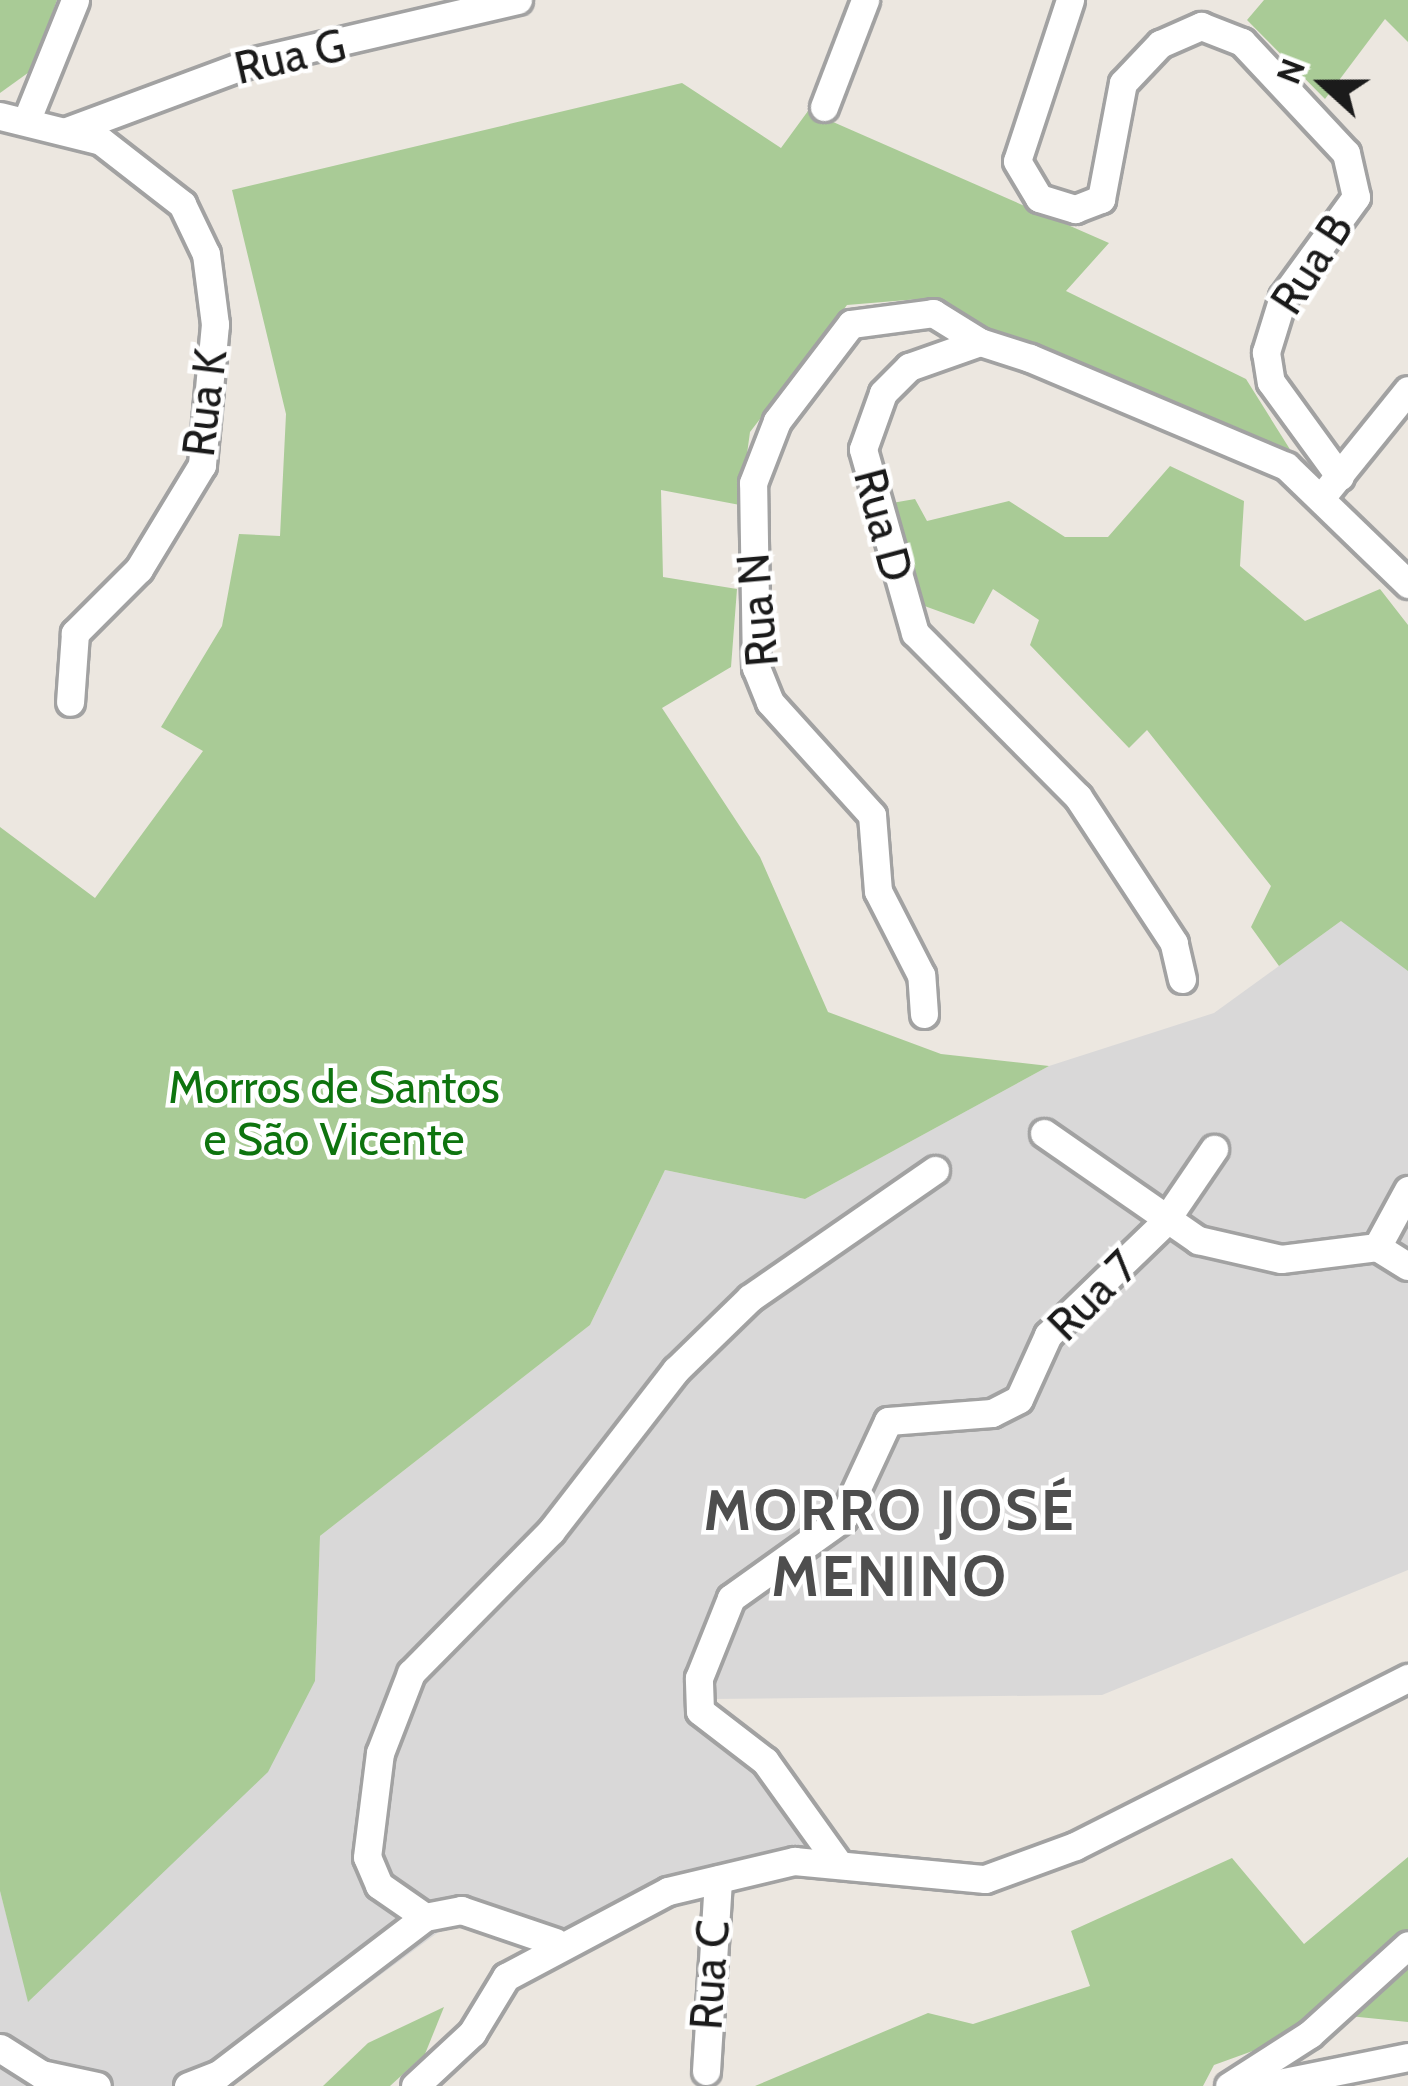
<!DOCTYPE html>
<meta charset="utf-8">
<style>
body{margin:0}
#map{position:relative;width:1408px;height:2086px;overflow:hidden;background:#ece7e0;font-family:Cabin,sans-serif}
div>[style]{position:absolute}
.residential>*{inset:0;background:#d9d8d8}
.forest>*{inset:0;background:#a9cb96}
.roads{filter:drop-shadow(3px 0 #a2a2a2) drop-shadow(-3px 0 #a2a2a2) drop-shadow(0 3px #a2a2a2) drop-shadow(0 -3px #a2a2a2)}
.minor>*{height:27px;margin:-13.5px;padding:0 13.5px;transform-origin:13.5px;border-radius:13.5px;background:#fff}
span{translate:-50% -50%;white-space:nowrap;text-align:center;line-height:1.15;-webkit-text-stroke:9px #fff;paint-order:stroke}
.street-label{font-size:45px;color:#1b1b1b}
.park-label{font-size:45px;color:#0e740f}
.district-label{font-size:57px;color:#4e4e4e;font-weight:700;letter-spacing:3px}
.north{position:absolute;left:1264px;top:24px;width:120px;height:120px;-webkit-text-stroke:9px #fff;paint-order:stroke;rotate:291deg;font-size:33px;font-weight:700;line-height:48px;text-align:center;color:#1b1b1b}
.north::after{content:'';display:block;margin:auto;width:42px;height:54px;background:#1b1b1b;clip-path:polygon(50% 0,100% 100%,50% 72%,0 100%)}
</style>
<div id="map">
<div class="residential">
<div style="clip-path:polygon(1408px 896px,1408px 1570px,1102px 1695px,710px 1699px,718px 1718px,775px 1751px,836px 1854px,786px 1859px,546px 1949px,472px 1921px,444px 1928px,230px 2086px,0 2086px,0 1891px,29px 2001px,315px 1681px,320px 1536px,590px 1325px,665px 1170px,805px 1199px,1049px 1066px,1214px 1013px,1341px 921px)"></div>
</div>
<div class="forest">
<div style="clip-path:polygon(0 0,57px 0,32px 70px,0 93px)"></div>
<div style="clip-path:polygon(1264px 0,1408px 0,1408px 42px,1385px 19px,1325px 99px,1247px 20px)"></div>
<div style="clip-path:polygon(682px 83px,781px 148px,808px 111px,1109px 243px,1066px 291px,1246px 379px,1291px 451px,983px 331px,931px 298px,847px 305px,750px 432px,740px 505px,661px 490px,663px 577px,737px 589px,731px 667px,662px 708px,760px 857px,828px 1012px,941px 1054px,1049px 1066px,805px 1199px,665px 1170px,590px 1325px,320px 1536px,315px 1681px,268px 1772px,28px 2002px,0 1891px,0 827px,95px 898px,203px 751px,161px 727px,222px 626px,239px 534px,280px 536px,286px 414px,232px 190px)"></div>
<div style="clip-path:polygon(1170px 466px,1244px 501px,1240px 566px,1305px 621px,1380px 589px,1408px 625px,1408px 971px,1341px 921px,1279px 966px,1251px 927px,1271px 886px,1147px 730px,1129px 748px,1030px 645px,1039px 620px,993px 589px,974px 624px,919px 604px,892px 503px,915px 499px,927px 521px,1009px 501px,1065px 537px,1108px 537px)"></div>
<div style="clip-path:polygon(1408px 1857px,1408px 2022px,1349px 2016px,1214px 2065px,1203px 2086px,755px 2086px,928px 2013px,973px 2024px,1090px 1986px,1071px 1931px,1232px 1858px,1304px 1944px)"></div>
<div style="clip-path:polygon(444px 2007px,425px 2054px,390px 2086px,323px 2086px,368px 2043px)"></div>
</div>
<div class="roads">
<div class="minor">
<div style="left:1070px;top:0;width:169px;rotate:108.2deg"></div>
<div style="left:1017px;top:161px;width:43px;rotate:59.3deg"></div>
<div style="left:1039px;top:198px;width:38px;rotate:17deg"></div>
<div style="left:1075px;top:209px;width:28px;rotate:-21deg"></div>
<div style="left:1101px;top:199px;width:118px;rotate:-79.3deg"></div>
<div style="left:1123px;top:83px;width:54px;rotate:-46.5deg"></div>
<div style="left:1160px;top:44px;width:45px;rotate:-23.7deg"></div>
<div style="left:1201px;top:26px;width:44px;rotate:21.3deg"></div>
<div style="left:1242px;top:42px;width:152px;rotate:46.9deg"></div>
<div style="left:1346px;top:153px;width:45px;rotate:77.2deg"></div>
<div style="left:1356px;top:197px;width:124px;rotate:126.1deg"></div>
<div style="left:1283px;top:297px;width:58px;rotate:107.2deg"></div>
<div style="left:1266px;top:352px;width:30px;rotate:81deg"></div>
<div style="left:1271px;top:382px;width:117px;rotate:54deg"></div>
<div style="left:824px;top:107px;width:115px;rotate:-69deg"></div>
<div style="left:0;top:116px;width:104px;rotate:13.9deg"></div>
<div style="left:101px;top:141px;width:103px;rotate:37.9deg"></div>
<div style="left:182px;top:204px;width:55px;rotate:64.4deg"></div>
<div style="left:206px;top:254px;width:71px;rotate:82.7deg"></div>
<div style="left:215px;top:324px;width:142px;rotate:95.3deg"></div>
<div style="left:202px;top:465px;width:122px;rotate:121.2deg"></div>
<div style="left:139px;top:569px;width:91px;rotate:135deg"></div>
<div style="left:75px;top:633px;width:69px;rotate:94.1deg"></div>
<div style="left:27px;top:119px;width:128px;rotate:-68deg"></div>
<div style="left:67px;top:131px;width:201px;rotate:-20.4deg"></div>
<div style="left:255px;top:61px;width:270px;rotate:-13.1deg"></div>
<div style="left:1328px;top:489px;width:127px;rotate:-51.1deg"></div>
<div style="left:1182px;top:979px;width:37px;rotate:-103deg"></div>
<div style="left:1174px;top:943px;width:175px;rotate:-123.3deg"></div>
<div style="left:1078px;top:797px;width:231px;rotate:-134.8deg"></div>
<div style="left:915px;top:633px;width:191px;rotate:-105.8deg"></div>
<div style="left:863px;top:449px;width:59px;rotate:-70.3deg"></div>
<div style="left:883px;top:393px;width:37px;rotate:-45deg"></div>
<div style="left:909px;top:367px;width:75px;rotate:-19.4deg"></div>
<div style="left:980px;top:342px;width:52px;rotate:17.7deg"></div>
<div style="left:1030px;top:358px;width:278px;rotate:22.9deg"></div>
<div style="left:1286px;top:466px;width:170px;rotate:44deg"></div>
<div style="left:924px;top:1014px;width:39px;rotate:-94deg"></div>
<div style="left:921px;top:975px;width:94px;rotate:-117.1deg"></div>
<div style="left:878px;top:891px;width:76px;rotate:-94.5deg"></div>
<div style="left:872px;top:815px;width:152px;rotate:-132.1deg"></div>
<div style="left:770px;top:702px;width:37px;rotate:-112deg"></div>
<div style="left:756px;top:668px;width:185px;rotate:-90.9deg"></div>
<div style="left:753px;top:483px;width:66px;rotate:-68.8deg"></div>
<div style="left:777px;top:421px;width:122px;rotate:-52.7deg"></div>
<div style="left:851px;top:324px;width:83px;rotate:-7.6deg"></div>
<div style="left:933px;top:313px;width:55px;rotate:31.7deg"></div>
<div style="left:1044px;top:1133px;width:188px;rotate:34.8deg"></div>
<div style="left:1198px;top:1240px;width:85px;rotate:12.9deg"></div>
<div style="left:1281px;top:1259px;width:97px;rotate:-7.1deg"></div>
<div style="left:1377px;top:1247px;width:36px;rotate:32deg"></div>
<div style="left:1377px;top:1247px;width:65px;rotate:-61.5deg"></div>
<div style="left:836px;top:1860px;width:122px;rotate:-125.6deg"></div>
<div style="left:765px;top:1761px;width:82px;rotate:-142.4deg"></div>
<div style="left:700px;top:1711px;width:33px;rotate:-92deg"></div>
<div style="left:699px;top:1678px;width:86px;rotate:-68.2deg"></div>
<div style="left:731px;top:1598px;width:138px;rotate:-35.5deg"></div>
<div style="left:843px;top:1518px;width:107px;rotate:-65.1deg"></div>
<div style="left:888px;top:1421px;width:104px;rotate:-4.4deg"></div>
<div style="left:992px;top:1413px;width:30px;rotate:-27deg"></div>
<div style="left:1019px;top:1399px;width:70px;rotate:-65.6deg"></div>
<div style="left:1048px;top:1335px;width:160px;rotate:-44deg"></div>
<div style="left:1163px;top:1224px;width:91px;rotate:-55.8deg"></div>
<div style="left:425px;top:1917px;width:56px;rotate:-145.2deg"></div>
<div style="left:379px;top:1885px;width:30px;rotate:-113deg"></div>
<div style="left:367px;top:1857px;width:105px;rotate:-82.9deg"></div>
<div style="left:380px;top:1753px;width:86px;rotate:-68.8deg"></div>
<div style="left:411px;top:1673px;width:199px;rotate:-45.4deg"></div>
<div style="left:551px;top:1531px;width:204px;rotate:-52.2deg"></div>
<div style="left:676px;top:1370px;width:103px;rotate:-44.2deg"></div>
<div style="left:750px;top:1298px;width:225px;rotate:-34.7deg"></div>
<div style="left:0;top:2048px;width:49px;rotate:32.4deg"></div>
<div style="left:41px;top:2074px;width:57px;rotate:12.1deg"></div>
<div style="left:706px;top:2071px;width:192px;rotate:-86.4deg"></div>
<div style="left:188px;top:2086px;width:33px;rotate:-21deg"></div>
<div style="left:219px;top:2074px;width:259px;rotate:-37.3deg"></div>
<div style="left:425px;top:1917px;width:37px;rotate:-11deg"></div>
<div style="left:461px;top:1910px;width:99px;rotate:18.8deg"></div>
<div style="left:415px;top:2086px;width:78px;rotate:-42.9deg"></div>
<div style="left:472px;top:2033px;width:66px;rotate:-58.7deg"></div>
<div style="left:506px;top:1977px;width:183px;rotate:-28deg"></div>
<div style="left:668px;top:1891px;width:130px;rotate:-13.4deg"></div>
<div style="left:794px;top:1861px;width:192px;rotate:5.4deg"></div>
<div style="left:985px;top:1879px;width:96px;rotate:-20.1deg"></div>
<div style="left:1075px;top:1846px;width:373px;rotate:-26.8deg"></div>
<div style="left:1229px;top:2086px;width:96px;rotate:-32.7deg"></div>
<div style="left:1310px;top:2034px;width:132px;rotate:-42.2deg"></div>
<div style="left:1264px;top:2086px;width:147px;rotate:-11.4deg"></div>
</div>
</div>
<div class="street-label">
<span style="left:290px;top:57px;rotate:-13deg">Rua G</span>
<span style="left:1312px;top:264px;rotate:-57deg">Rua B</span>
<span style="left:205px;top:403px;rotate:-83deg">Rua K</span>
<span style="left:883px;top:525px;rotate:75deg">Rua D</span>
<span style="left:758px;top:610px;rotate:-95deg">Rua N</span>
<span style="left:1093px;top:1296px;rotate:-45deg">Rua 7</span>
<span style="left:710px;top:1975px;rotate:-86deg">Rua C</span>
</div>
<div class="park-label">
<span style="left:334px;top:1114px">Morros de Santos<br>e São Vicente</span>
</div>
<div class="district-label">
<span style="left:890px;top:1543px">MORRO JOSÉ<br>MENINO</span>
</div>
<div class="north">N</div>
</div>
